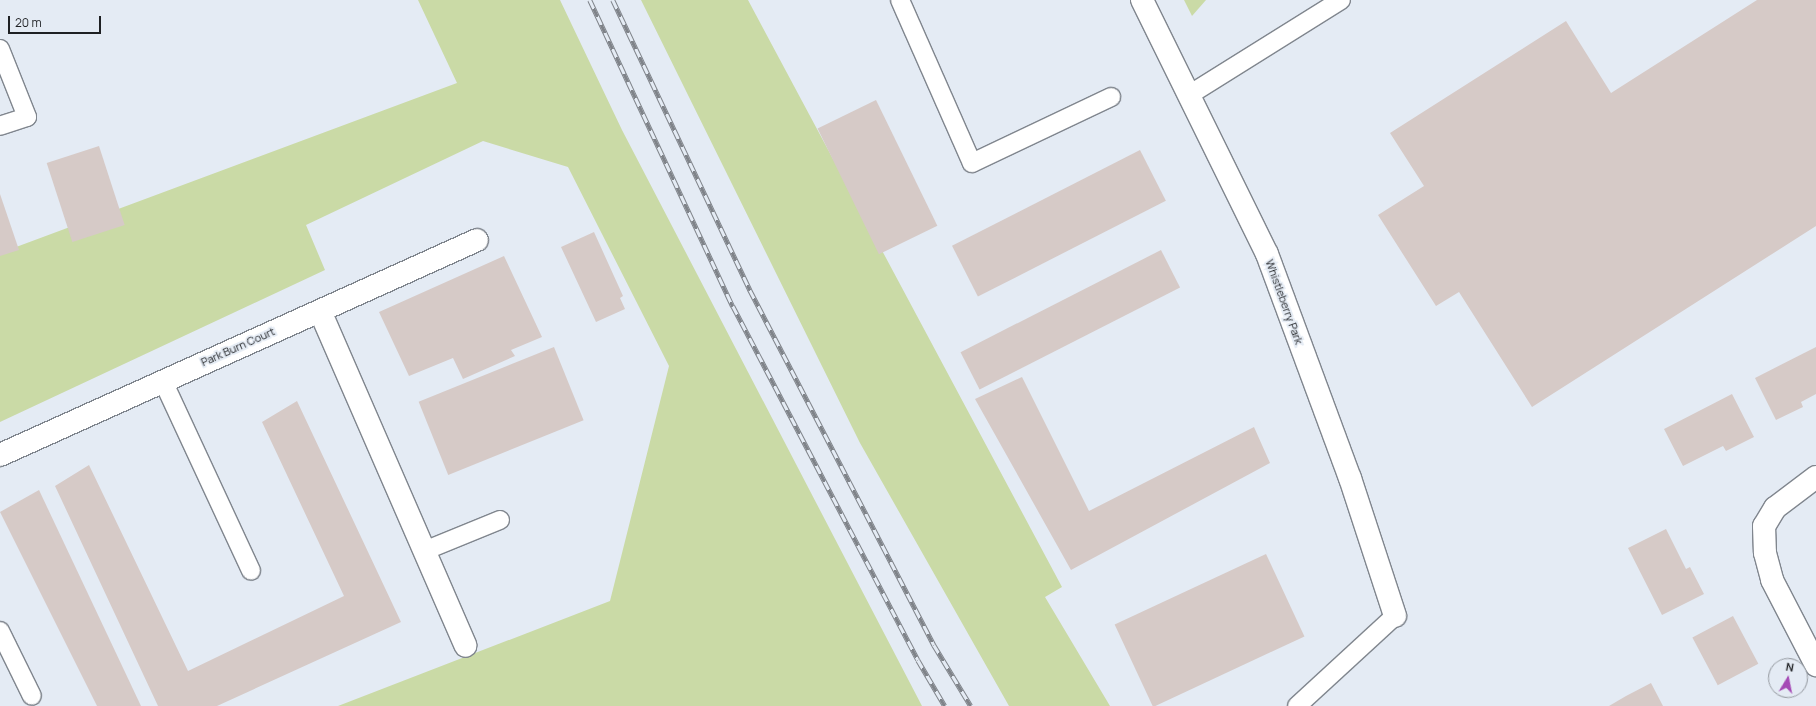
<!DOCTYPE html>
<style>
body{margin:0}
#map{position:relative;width:1816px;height:706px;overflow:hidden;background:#e4ebf4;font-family:Manrope,sans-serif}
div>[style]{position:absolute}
.green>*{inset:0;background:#cadaa6}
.building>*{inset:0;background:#d6cac7;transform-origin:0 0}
.roads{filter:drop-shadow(1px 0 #80868e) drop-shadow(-1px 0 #80868e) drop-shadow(0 1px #80868e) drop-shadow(0 -1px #80868e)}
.lane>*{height:18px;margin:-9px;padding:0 9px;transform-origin:9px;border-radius:9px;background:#fff}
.street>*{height:22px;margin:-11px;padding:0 11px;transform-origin:11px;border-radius:11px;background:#fff}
.rail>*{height:4.5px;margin-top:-2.25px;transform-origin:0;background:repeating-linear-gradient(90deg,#e4ebf4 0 9px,#7f8389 0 18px);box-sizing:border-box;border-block:1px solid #7f8389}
span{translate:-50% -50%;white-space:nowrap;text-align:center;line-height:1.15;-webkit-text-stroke:3.5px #e4ebf4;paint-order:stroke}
.street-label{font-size:11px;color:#1e2023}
.north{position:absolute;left:1768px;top:658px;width:40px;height:40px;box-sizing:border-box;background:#e4ebf4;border:1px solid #959aa0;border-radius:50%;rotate:10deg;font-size:11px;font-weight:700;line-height:16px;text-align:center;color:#1e2023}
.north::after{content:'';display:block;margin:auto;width:14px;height:18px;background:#a54ab5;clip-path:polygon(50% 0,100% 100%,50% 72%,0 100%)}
.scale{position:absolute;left:8px;top:16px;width:93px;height:18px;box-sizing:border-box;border:2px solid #1e2023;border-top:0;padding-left:5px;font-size:12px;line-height:14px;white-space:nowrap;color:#1e2023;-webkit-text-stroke:3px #e4ebf4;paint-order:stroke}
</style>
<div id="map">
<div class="green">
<div style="clip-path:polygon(418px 0,560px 0,622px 130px,922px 706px,338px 706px,610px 601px,669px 366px,568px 167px,483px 141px,306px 225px,325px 270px,0 422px,0 253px,457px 83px)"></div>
<div style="clip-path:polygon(641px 0,748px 0,1062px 587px,1045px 597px,1110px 706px,1009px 706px,860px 443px)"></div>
<div style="clip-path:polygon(1184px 0,1206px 0,1192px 16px)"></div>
</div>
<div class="building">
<div style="clip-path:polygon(1757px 0,1816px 0,1816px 226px,1532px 407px,1459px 292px,1436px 306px,1378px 215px,1424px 186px,1390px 133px,1566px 21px,1611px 93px)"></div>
<div style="left:876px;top:100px;width:140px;height:65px;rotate:64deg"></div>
<div style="left:99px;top:146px;width:83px;height:55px;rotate:72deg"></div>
<div style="left:1140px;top:150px;width:57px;height:211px;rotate:63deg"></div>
<div style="clip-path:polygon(0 194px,19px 250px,0 256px)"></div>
<div style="clip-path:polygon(594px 232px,623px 296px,620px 298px,625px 309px,596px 322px,561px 247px)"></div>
<div style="left:1161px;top:250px;width:42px;height:225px;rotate:63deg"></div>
<div style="clip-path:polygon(504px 256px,542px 337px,511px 350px,515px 356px,463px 379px,453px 358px,409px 376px,379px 312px)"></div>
<div style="left:554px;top:347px;width:79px;height:146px;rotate:68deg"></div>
<div style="clip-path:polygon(1816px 347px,1816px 394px,1801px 402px,1803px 407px,1776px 420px,1755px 378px)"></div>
<div style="clip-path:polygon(1022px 377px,1089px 511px,1254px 427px,1270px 463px,1071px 570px,975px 399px)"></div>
<div style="clip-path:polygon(1732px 394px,1754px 437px,1726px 451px,1723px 446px,1683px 466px,1664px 429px)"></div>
<div style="clip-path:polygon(297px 401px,401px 622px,217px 706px,158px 706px,55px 486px,89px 465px,188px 671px,344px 596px,262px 422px)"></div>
<div style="clip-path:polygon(39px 490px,141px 706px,97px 706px,0 512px)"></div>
<div style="clip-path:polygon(1666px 529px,1686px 569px,1690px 567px,1704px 594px,1662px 615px,1628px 548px)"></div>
<div style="left:1266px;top:554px;width:91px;height:167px;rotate:65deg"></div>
<div style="left:1733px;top:616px;width:54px;height:46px;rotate:62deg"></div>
<div style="clip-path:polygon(1651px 683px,1663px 706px,1609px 706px,1626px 696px)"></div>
</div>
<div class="roads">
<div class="lane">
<div style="left:900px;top:0;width:178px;rotate:66.2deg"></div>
<div style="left:972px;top:163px;width:154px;rotate:-25.4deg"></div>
<div style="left:0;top:49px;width:73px;rotate:68.3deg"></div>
<div style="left:27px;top:117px;width:28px;rotate:162deg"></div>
<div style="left:1189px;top:95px;width:179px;rotate:-32deg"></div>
<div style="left:163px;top:381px;width:209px;rotate:65.1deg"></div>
<div style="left:424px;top:551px;width:82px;rotate:-22.2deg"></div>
<div style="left:0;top:631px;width:72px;rotate:63.8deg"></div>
<div style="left:1297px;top:706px;width:133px;rotate:-42.6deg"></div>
</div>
<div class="street">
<div style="left:1142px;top:0;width:283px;rotate:63.8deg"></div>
<div style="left:1267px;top:254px;width:239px;rotate:69.7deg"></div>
<div style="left:1350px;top:478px;width:145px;rotate:71.9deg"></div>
<div style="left:320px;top:311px;width:365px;rotate:66.5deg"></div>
<div style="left:0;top:455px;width:523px;rotate:-24.26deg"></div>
<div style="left:1816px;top:477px;width:51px;rotate:142.9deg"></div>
<div style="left:1775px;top:508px;width:21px;rotate:121deg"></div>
<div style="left:1764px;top:526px;width:27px;rotate:88deg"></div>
<div style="left:1765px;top:553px;width:28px;rotate:75deg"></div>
<div style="left:1772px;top:580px;width:96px;rotate:62.6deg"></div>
</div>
</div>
<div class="rail">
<div style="left:590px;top:0;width:338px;rotate:65deg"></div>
<div style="left:733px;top:306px;width:399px;rotate:62.4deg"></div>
<div style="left:918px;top:660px;width:53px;rotate:59.6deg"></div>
<div style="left:613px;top:0;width:321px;rotate:64.7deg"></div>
<div style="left:750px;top:290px;width:400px;rotate:62.6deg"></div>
<div style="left:934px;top:645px;width:71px;rotate:58.8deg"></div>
</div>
<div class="street-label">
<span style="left:1284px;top:302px;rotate:70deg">Whistleberry Park</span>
<span style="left:238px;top:347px;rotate:-24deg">Park Burn Court</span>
</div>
<div class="north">N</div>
<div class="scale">20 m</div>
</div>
